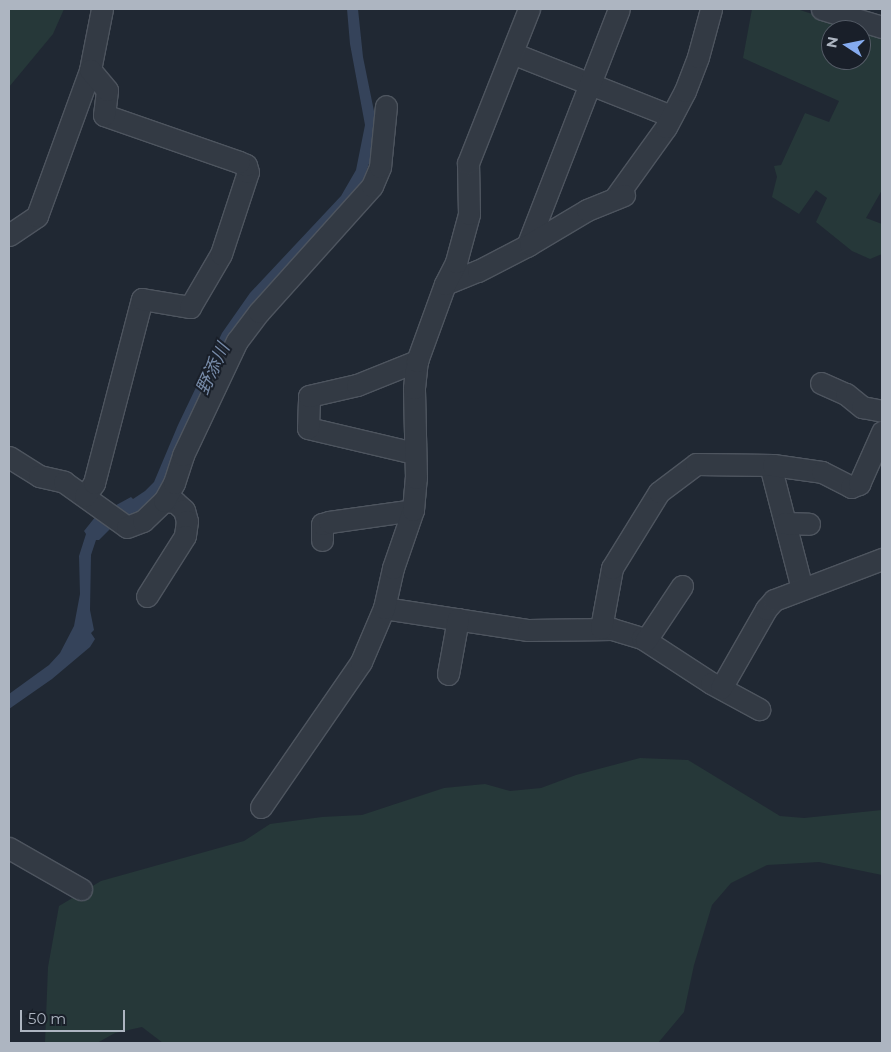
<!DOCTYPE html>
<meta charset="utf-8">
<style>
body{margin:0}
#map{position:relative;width:891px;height:1052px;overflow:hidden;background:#202833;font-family:Montserrat,"Noto Sans JP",sans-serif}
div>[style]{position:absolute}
.green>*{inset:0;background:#263839}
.water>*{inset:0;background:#35435a}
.roads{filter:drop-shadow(1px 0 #4e555f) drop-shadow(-1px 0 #4e555f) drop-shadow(0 1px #4e555f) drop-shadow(0 -1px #4e555f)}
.minor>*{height:21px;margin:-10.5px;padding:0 10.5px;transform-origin:10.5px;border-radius:10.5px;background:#333a44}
span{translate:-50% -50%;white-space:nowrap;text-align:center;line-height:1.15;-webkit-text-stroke:4px #191f29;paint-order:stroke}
.water-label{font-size:18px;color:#778ba8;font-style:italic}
.frame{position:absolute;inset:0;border:10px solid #adb5c1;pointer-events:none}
.north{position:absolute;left:821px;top:20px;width:50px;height:50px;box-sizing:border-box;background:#191f29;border:1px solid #545b66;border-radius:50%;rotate:281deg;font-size:14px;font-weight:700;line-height:20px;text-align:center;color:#adb5c1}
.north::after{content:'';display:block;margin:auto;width:18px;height:22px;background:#85abef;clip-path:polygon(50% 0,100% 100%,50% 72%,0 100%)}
.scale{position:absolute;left:20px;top:1010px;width:105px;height:22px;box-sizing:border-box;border:2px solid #adb5c1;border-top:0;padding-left:6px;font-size:15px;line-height:18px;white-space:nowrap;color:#adb5c1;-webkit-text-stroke:4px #191f29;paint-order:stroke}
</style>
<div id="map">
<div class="green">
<div style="clip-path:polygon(9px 9px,64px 9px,53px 34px,9px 87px)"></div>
<div style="clip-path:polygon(evenodd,752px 9px,797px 9px,882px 37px,882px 190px,866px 218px,882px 224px,882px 254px,870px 259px,852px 251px,816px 222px,827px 198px,816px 190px,799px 214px,772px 197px,777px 177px,774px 166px,781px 165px,805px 113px,829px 122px,839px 101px,743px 58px,752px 9px,831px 30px,861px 30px,861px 60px,831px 60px,831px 30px)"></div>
<div style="clip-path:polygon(640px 758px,688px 760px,780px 816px,804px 818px,882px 810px,882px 875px,819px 862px,767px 865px,731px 883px,712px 905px,694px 965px,684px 1012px,658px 1043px,163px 1043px,142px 1027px,115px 1033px,97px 1043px,45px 1043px,48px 967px,59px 906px,101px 881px,244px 841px,270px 824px,322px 817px,362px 815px,444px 788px,485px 784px,510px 791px,541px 788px,576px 775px)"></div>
</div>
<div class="water">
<div style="clip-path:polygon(347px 9px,358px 9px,363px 57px,376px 121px,373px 152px,361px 187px,262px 298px,169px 478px,147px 508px,112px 527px,99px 540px,96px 540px,91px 555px,90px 610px,94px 630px,91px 633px,95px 639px,90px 647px,52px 679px,9px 709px,9px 694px,49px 665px,60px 653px,74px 626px,80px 594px,79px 556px,86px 534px,84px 531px,96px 516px,131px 497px,133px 499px,145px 491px,154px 482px,178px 425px,222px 333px,250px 293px,341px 196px,356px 170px,365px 125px,350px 44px)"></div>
</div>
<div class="roads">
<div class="minor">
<div style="left:822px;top:9px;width:63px;rotate:16.7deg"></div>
<div style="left:512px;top:53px;width:171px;rotate:21.6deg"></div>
<div style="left:615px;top:198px;width:87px;rotate:-54.3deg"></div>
<div style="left:666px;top:127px;width:41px;rotate:-62.2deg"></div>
<div style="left:685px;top:91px;width:36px;rotate:-69deg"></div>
<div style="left:698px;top:57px;width:50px;rotate:-74.8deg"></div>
<div style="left:9px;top:235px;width:34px;rotate:-34deg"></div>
<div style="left:37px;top:216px;width:155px;rotate:-70deg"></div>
<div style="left:90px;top:70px;width:62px;rotate:-78.9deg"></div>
<div style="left:527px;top:246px;width:254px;rotate:-68.8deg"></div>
<div style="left:445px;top:284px;width:35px;rotate:-22deg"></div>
<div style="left:478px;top:271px;width:59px;rotate:-27.4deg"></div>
<div style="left:530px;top:244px;width:66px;rotate:-30.8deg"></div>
<div style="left:587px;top:210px;width:40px;rotate:-22deg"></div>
<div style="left:821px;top:383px;width:27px;rotate:24deg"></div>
<div style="left:846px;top:394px;width:21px;rotate:39deg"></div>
<div style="left:862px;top:407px;width:20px;rotate:11deg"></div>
<div style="left:414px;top:453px;width:109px;rotate:-166.7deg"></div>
<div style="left:308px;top:428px;width:32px;rotate:-88deg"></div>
<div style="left:309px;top:396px;width:49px;rotate:-12.9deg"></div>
<div style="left:357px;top:385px;width:65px;rotate:-21.8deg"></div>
<div style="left:9px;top:457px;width:36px;rotate:32deg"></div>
<div style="left:39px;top:476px;width:26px;rotate:13deg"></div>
<div style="left:64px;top:482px;width:77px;rotate:35.5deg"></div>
<div style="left:127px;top:527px;width:17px;rotate:-21deg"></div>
<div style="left:143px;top:521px;width:29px;rotate:-44deg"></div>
<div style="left:164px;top:501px;width:11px;rotate:5deg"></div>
<div style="left:175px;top:502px;width:12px;rotate:42deg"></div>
<div style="left:184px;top:510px;width:11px;rotate:75deg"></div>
<div style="left:187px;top:521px;width:15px;rotate:98deg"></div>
<div style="left:185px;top:536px;width:71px;rotate:122.3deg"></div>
<div style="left:770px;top:465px;width:128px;rotate:75.5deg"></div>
<div style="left:85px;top:496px;width:16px;rotate:-55deg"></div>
<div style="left:94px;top:483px;width:190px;rotate:-75.4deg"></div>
<div style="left:142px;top:299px;width:49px;rotate:9.5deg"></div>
<div style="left:190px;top:307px;width:61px;rotate:-59.7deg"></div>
<div style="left:221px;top:254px;width:86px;rotate:-71.8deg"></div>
<div style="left:248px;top:172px;width:7px;rotate:-106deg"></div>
<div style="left:246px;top:165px;width:8px;rotate:-157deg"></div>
<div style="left:239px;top:162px;width:143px;rotate:-160.8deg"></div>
<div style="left:104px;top:115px;width:25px;rotate:-83deg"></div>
<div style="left:107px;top:90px;width:26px;rotate:-130deg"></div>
<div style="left:164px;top:501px;width:21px;rotate:-61deg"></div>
<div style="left:174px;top:483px;width:29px;rotate:-72deg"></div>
<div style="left:183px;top:455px;width:126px;rotate:-64.7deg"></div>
<div style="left:237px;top:341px;width:36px;rotate:-53deg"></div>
<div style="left:259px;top:312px;width:169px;rotate:-48.1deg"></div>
<div style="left:372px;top:186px;width:21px;rotate:-67deg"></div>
<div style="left:380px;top:167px;width:61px;rotate:-84.4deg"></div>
<div style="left:785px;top:523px;width:24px;rotate:2deg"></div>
<div style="left:322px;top:540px;width:16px;rotate:-90deg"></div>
<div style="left:322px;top:524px;width:7px;rotate:-16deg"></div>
<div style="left:329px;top:522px;width:85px;rotate:-8.1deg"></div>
<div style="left:384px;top:608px;width:146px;rotate:8.7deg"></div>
<div style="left:528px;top:630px;width:84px;rotate:-0.7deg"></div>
<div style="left:612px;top:629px;width:31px;rotate:17deg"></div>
<div style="left:642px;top:638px;width:82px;rotate:33.1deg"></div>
<div style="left:711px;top:683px;width:55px;rotate:28.4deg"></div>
<div style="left:601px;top:628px;width:61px;rotate:-79.6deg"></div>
<div style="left:612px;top:568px;width:89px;rotate:-58.3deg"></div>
<div style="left:659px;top:492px;width:46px;rotate:-37.1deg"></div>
<div style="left:696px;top:464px;width:77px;rotate:0.7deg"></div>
<div style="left:773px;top:465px;width:49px;rotate:8.1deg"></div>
<div style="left:822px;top:472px;width:33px;rotate:27deg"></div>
<div style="left:851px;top:487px;width:9px;rotate:-21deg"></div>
<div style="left:859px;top:484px;width:57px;rotate:-66.1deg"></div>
<div style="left:646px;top:640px;width:65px;rotate:-56.3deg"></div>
<div style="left:448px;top:674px;width:56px;rotate:-79.7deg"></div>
<div style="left:721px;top:688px;width:91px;rotate:-60.3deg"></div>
<div style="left:766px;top:609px;width:12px;rotate:-48deg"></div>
<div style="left:774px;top:600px;width:116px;rotate:-20.8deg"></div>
<div style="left:261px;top:807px;width:176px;rotate:-55.4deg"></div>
<div style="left:361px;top:662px;width:59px;rotate:-66.9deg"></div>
<div style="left:384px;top:608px;width:41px;rotate:-77.3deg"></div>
<div style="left:393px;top:568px;width:61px;rotate:-71deg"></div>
<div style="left:413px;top:510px;width:32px;rotate:-85deg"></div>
<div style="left:416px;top:478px;width:90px;rotate:-91.3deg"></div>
<div style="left:414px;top:388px;width:27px;rotate:-84deg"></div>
<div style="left:417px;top:361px;width:82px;rotate:-70deg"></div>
<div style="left:445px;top:284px;width:25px;rotate:-63deg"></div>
<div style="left:456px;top:262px;width:50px;rotate:-74.8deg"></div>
<div style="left:469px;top:214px;width:51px;rotate:-91.1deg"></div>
<div style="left:468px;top:163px;width:166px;rotate:-68.4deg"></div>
<div style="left:9px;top:848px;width:83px;rotate:29.7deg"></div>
</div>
</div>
<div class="water-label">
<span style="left:213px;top:369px;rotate:-65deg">野添川</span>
</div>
<div class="frame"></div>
<div class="north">N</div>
<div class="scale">50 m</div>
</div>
